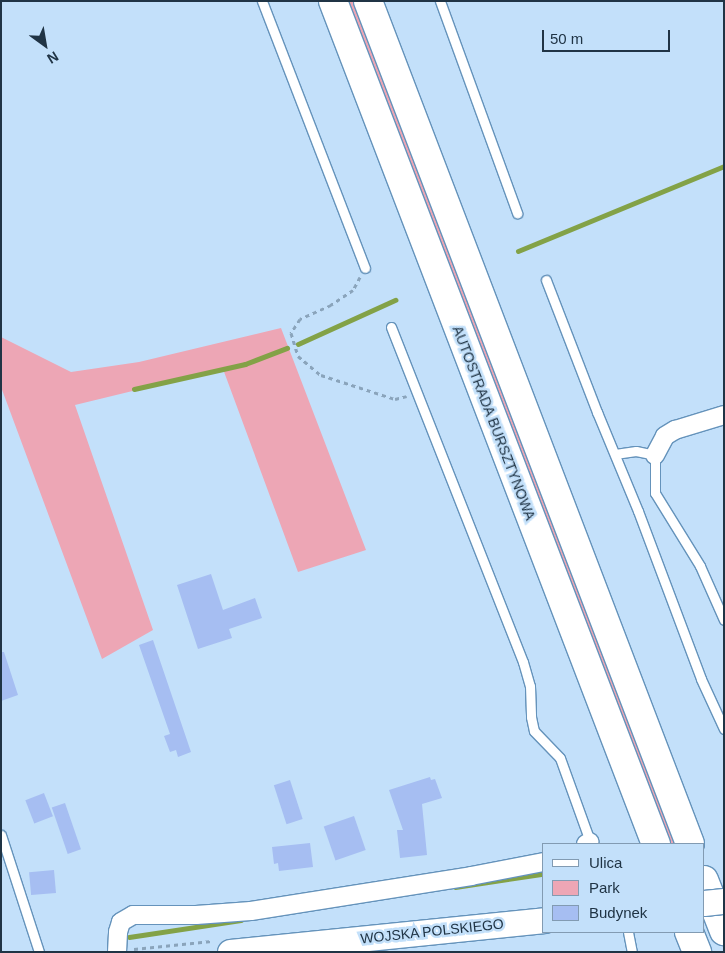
<!DOCTYPE html>
<style>
body{margin:0}
#map{position:relative;width:725px;height:953px;overflow:hidden;background:#c3e0fa;font-family:Arial,sans-serif}
div>[style]{position:absolute}
.green>*{inset:0;background:#eda6b5}
.stream>*{height:5px;margin:-2.5px;padding:0 2.5px;transform-origin:2.5px;border-radius:2.5px;background:#83a247}
.building>*{inset:0;background:#a6bef2;transform-origin:0 0}
.path>*{height:3px;margin-top:-1.5px;transform-origin:0;background:repeating-linear-gradient(90deg,#8aa4bb 0 4px,transparent 0 8px)}
.roads{filter:drop-shadow(1px 0 #6593bb) drop-shadow(-1px 0 #6593bb) drop-shadow(0 1px #6593bb) drop-shadow(0 -1px #6593bb)}
.lane>*{height:9px;margin:-4.5px;padding:0 4.5px;transform-origin:4.5px;border-radius:4.5px;background:#fff}
.street>*{height:18px;margin:-9px;padding:0 9px;transform-origin:9px;border-radius:9px;background:#fff}
.secondary>*{height:25px;margin:-12.5px;padding:0 12.5px;transform-origin:12.5px;border-radius:12.5px;background:#fff}
.highway>*{height:28px;margin:-14px;padding:0 14px;transform-origin:14px;border-radius:14px;background:#fff}
.bridges{filter:drop-shadow(1px 0 #6593bb) drop-shadow(-1px 0 #6593bb) drop-shadow(0 1px #6593bb) drop-shadow(0 -1px #6593bb)}
.secondary-bridge>*{height:25px;margin:-12.5px;padding:0 12.5px;transform-origin:12.5px;border-radius:12.5px;background:#fff}
span{translate:-50% -50%;white-space:nowrap;text-align:center;line-height:1.15;-webkit-text-stroke:5px #c3e0fa;paint-order:stroke}
.street-label{font-size:14px;color:#203445}
.frame{position:absolute;inset:0;border:2px solid #203445;pointer-events:none}
.legend{position:absolute;left:542px;top:843px;width:162px;height:90px;box-sizing:border-box;background:#c3e0fa;border:1px solid #829bb2;margin:0;padding:6px 9px;list-style:none;font-size:15px;color:#203445}
.legend li{display:flex;align-items:center;gap:10px;height:25px}
.legend b{width:25px;border:1px solid #829bb2}
.north{position:absolute;left:20px;top:20px;width:50px;height:50px;-webkit-text-stroke:4px #c3e0fa;paint-order:stroke;rotate:148deg;font-size:14px;font-weight:700;line-height:20px;text-align:center;color:#203445}
.north::after{content:'';display:block;margin:auto;width:18px;height:22px;background:#203445;clip-path:polygon(50% 0,100% 100%,50% 72%,0 100%)}
.scale{position:absolute;left:542px;top:30px;width:128px;height:22px;box-sizing:border-box;border:2px solid #203445;border-top:0;padding-left:6px;font-size:15px;line-height:18px;white-space:nowrap;color:#203445;-webkit-text-stroke:4px #c3e0fa;paint-order:stroke}
</style>
<div id="map">
<div class="green">
<div style="clip-path:polygon(344px 1px,356px 1px,680px 844px,666px 844px)"></div>
<div style="clip-path:polygon(281px 328px,366px 550px,298px 572px,223px 369px,75px 405px,153px 630px,102px 659px,1px 387px,1px 337px,71px 372px,139px 362px)"></div>
</div>
<div class="stream">
<div style="left:518px;top:251px;width:223px;rotate:-22.4deg"></div>
<div style="left:298px;top:344px;width:107px;rotate:-24.4deg"></div>
<div style="left:134px;top:389px;width:114px;rotate:-12.7deg"></div>
<div style="left:245px;top:364px;width:45px;rotate:-20.9deg"></div>
<div style="left:455px;top:887px;width:87px;rotate:-8.6deg"></div>
<div style="left:129px;top:937px;width:113px;rotate:-8.6deg"></div>
</div>
<div class="building">
<div style="clip-path:polygon(211px 574px,223px 610px,255px 598px,262px 618px,229px 629px,232px 638px,198px 649px,177px 585px)"></div>
<div style="clip-path:polygon(153px 640px,191px 752px,178px 757px,176px 750px,170px 752px,164px 736px,170px 734px,139px 645px)"></div>
<div style="clip-path:polygon(1px 652px,4px 652px,18px 695px,1px 701px)"></div>
<div style="clip-path:polygon(430px 777px,431px 780px,435px 779px,442px 798px,422px 804px,427px 855px,400px 858px,397px 830px,403px 830px,389px 790px)"></div>
<div style="left:290px;top:780px;width:41px;height:17px;rotate:72deg"></div>
<div style="left:44px;top:793px;width:25px;height:20px;rotate:69deg"></div>
<div style="left:65px;top:803px;width:49px;height:14px;rotate:71deg"></div>
<div style="left:354px;top:816px;width:36px;height:32px;rotate:71deg"></div>
<div style="clip-path:polygon(310px 843px,313px 867px,279px 871px,278px 863px,274px 864px,272px 847px)"></div>
<div style="left:54px;top:870px;width:23px;height:25px;rotate:85deg"></div>
</div>
<div class="path">
<div style="left:360px;top:277px;width:15px;rotate:118deg"></div>
<div style="left:353px;top:290px;width:27px;rotate:146deg"></div>
<div style="left:331px;top:305px;width:34px;rotate:156deg"></div>
<div style="left:300px;top:319px;width:17px;rotate:123deg"></div>
<div style="left:291px;top:333px;width:24px;rotate:73deg"></div>
<div style="left:298px;top:356px;width:30px;rotate:40deg"></div>
<div style="left:321px;top:375px;width:78px;rotate:18deg"></div>
<div style="left:395px;top:399px;width:12px;rotate:-14deg"></div>
<div style="left:134px;top:949px;width:78px;rotate:-5.9deg"></div>
</div>
<div class="roads">
<div class="lane">
<div style="left:262px;top:1px;width:286px;rotate:68.9deg"></div>
<div style="left:440px;top:1px;width:226px;rotate:70deg"></div>
<div style="left:546px;top:280px;width:142px;rotate:68.9deg"></div>
<div style="left:597px;top:412px;width:107px;rotate:67.5deg"></div>
<div style="left:638px;top:511px;width:179px;rotate:69.4deg"></div>
<div style="left:701px;top:679px;width:55px;rotate:65.3deg"></div>
<div style="left:391px;top:327px;width:360px;rotate:68.5deg"></div>
<div style="left:523px;top:662px;width:25px;rotate:74deg"></div>
<div style="left:530px;top:686px;width:31px;rotate:88deg"></div>
<div style="left:531px;top:717px;width:14px;rotate:78deg"></div>
<div style="left:534px;top:731px;width:37px;rotate:46deg"></div>
<div style="left:560px;top:758px;width:91px;rotate:70.2deg"></div>
<div style="left:615px;top:454px;width:21px;rotate:-8deg"></div>
<div style="left:636px;top:451px;width:19px;rotate:12deg"></div>
<div style="left:655px;top:455px;width:38px;rotate:90deg"></div>
<div style="left:655px;top:493px;width:86px;rotate:58.3deg"></div>
<div style="left:700px;top:566px;width:59px;rotate:66deg"></div>
<div style="left:1px;top:835px;width:123px;rotate:72deg"></div>
<div style="left:628px;top:932px;width:20px;rotate:79deg"></div>
</div>
<div class="street">
<div style="left:655px;top:455px;width:21px;rotate:-62deg"></div>
<div style="left:665px;top:436px;width:12px;rotate:-31deg"></div>
<div style="left:675px;top:430px;width:51px;rotate:-17deg"></div>
<div style="left:586px;top:844px;width:4px;rotate:-27deg"></div>
<div style="left:117px;top:952px;width:20px;rotate:-87deg"></div>
<div style="left:118px;top:932px;width:10px;rotate:-73deg"></div>
<div style="left:121px;top:922px;width:14px;rotate:-30deg"></div>
<div style="left:133px;top:915px;width:63px"></div>
<div style="left:196px;top:915px;width:55px;rotate:-4.2deg"></div>
<div style="left:251px;top:911px;width:223px;rotate:-9deg"></div>
<div style="left:471px;top:876px;width:74px;rotate:-10.9deg"></div>
</div>
<div class="secondary">
<div style="left:230px;top:952px;width:316px;rotate:-5.8deg"></div>
</div>
<div class="highway">
<div style="left:333px;top:1px;width:903px;rotate:69.04deg"></div>
<div style="left:368px;top:1px;width:902px;rotate:69.09deg"></div>
<div style="left:704px;top:880px;width:55px;rotate:68.6deg"></div>
<div style="left:689px;top:932px;width:22px;rotate:68deg"></div>
</div>
</div>
<div class="bridges">
<div class="secondary-bridge">
<div style="left:704px;top:903px;width:20px;rotate:-6deg"></div>
</div>
</div>
<div class="street-label">
<span style="left:494px;top:423px;rotate:69deg">AUTOSTRADA BURSZTYNOWA</span>
<span style="left:432px;top:931px;rotate:-6deg">WOJSKA POLSKIEGO</span>
</div>
<div class="frame"></div>
<ul class="legend">
<li><b style="height:6px;background:#fff"></b>Ulica</li>
<li><b style="height:14px;background:#eda6b5"></b>Park</li>
<li><b style="height:14px;background:#a6bef2"></b>Budynek</li>
</ul>
<div class="north">N</div>
<div class="scale">50 m</div>
</div>
